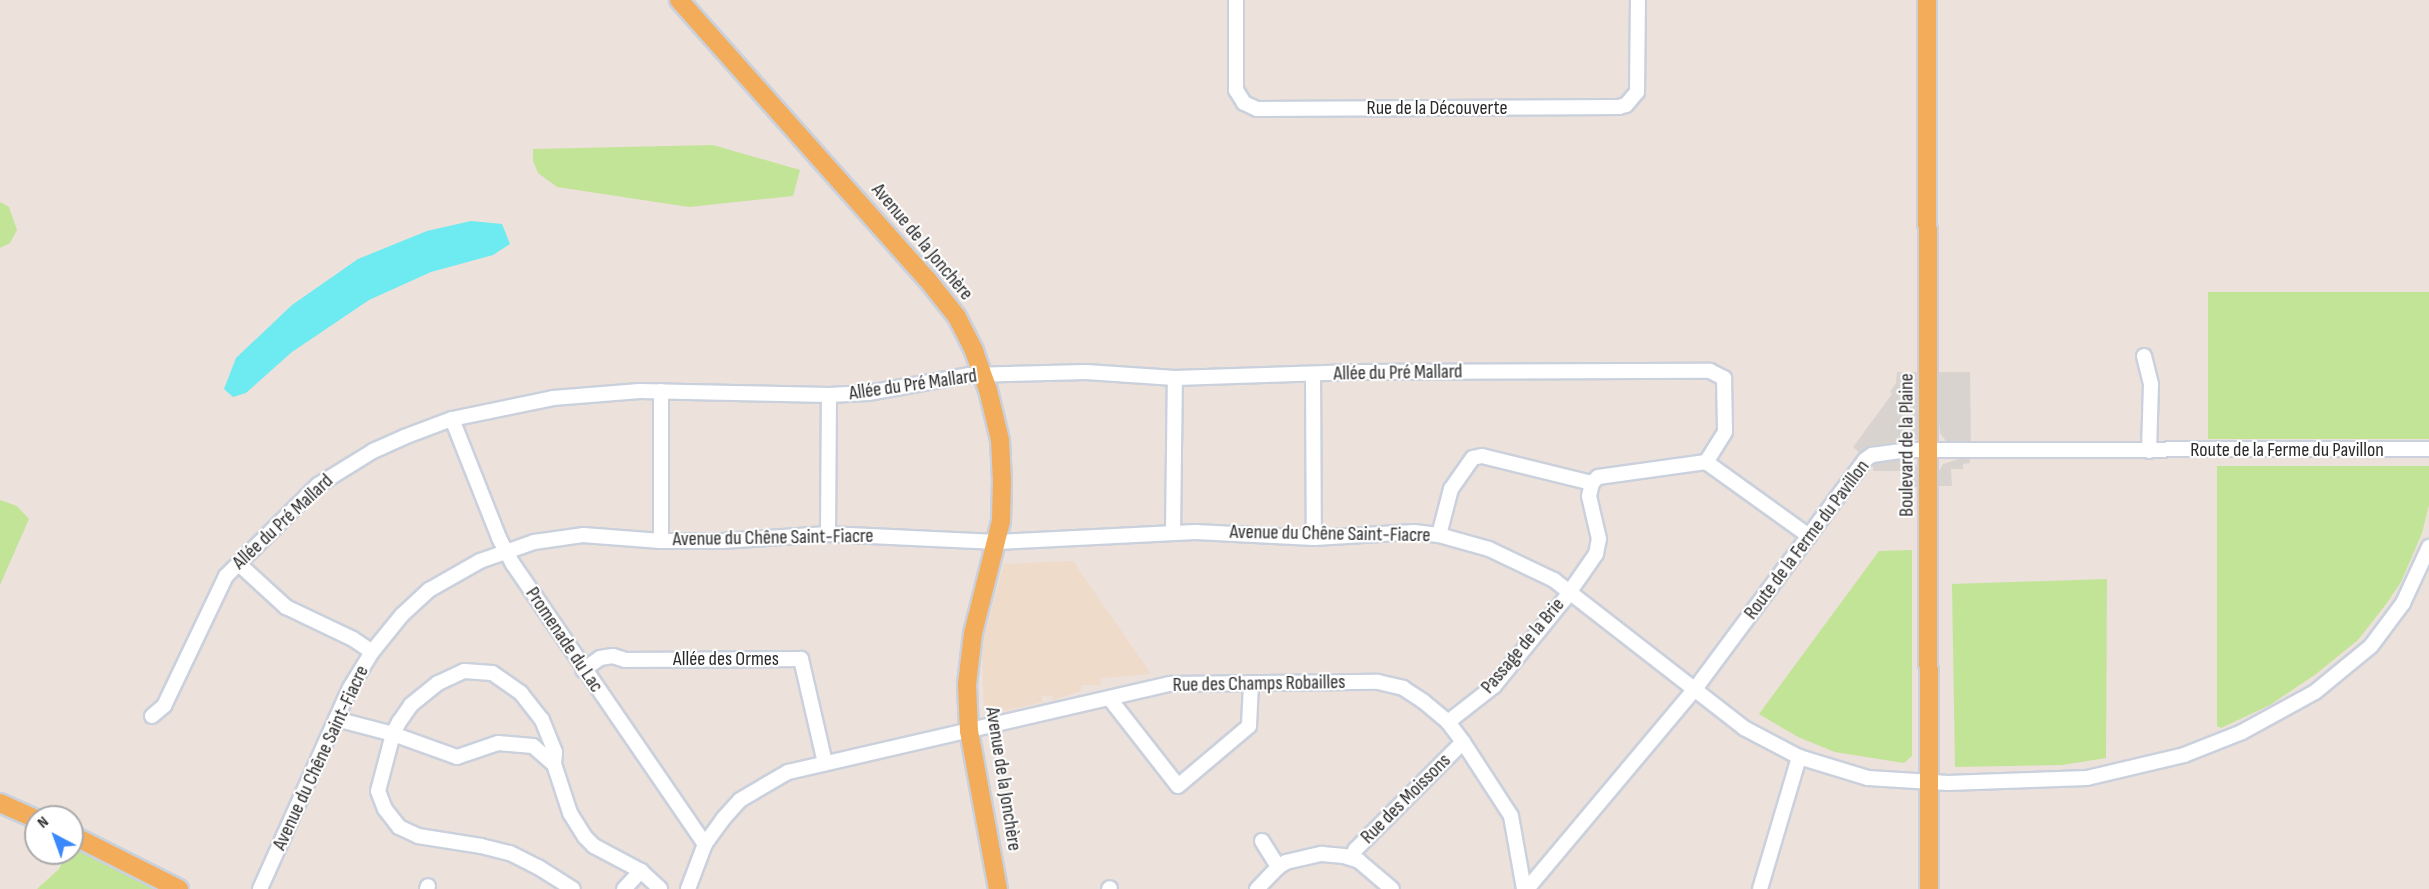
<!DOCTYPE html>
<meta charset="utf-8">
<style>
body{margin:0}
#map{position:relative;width:2429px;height:889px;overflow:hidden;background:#ece1db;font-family:"Sofia Sans Condensed",sans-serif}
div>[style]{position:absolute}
.education>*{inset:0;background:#eedbca}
.green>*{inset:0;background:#c2e497;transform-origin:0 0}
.plaza>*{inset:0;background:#d8d3ce}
.water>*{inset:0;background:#6debf0}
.roads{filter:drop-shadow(2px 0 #cad1dc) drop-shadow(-2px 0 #cad1dc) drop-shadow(0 2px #cad1dc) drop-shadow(0 -2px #cad1dc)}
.minor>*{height:14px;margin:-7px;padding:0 7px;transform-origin:7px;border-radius:7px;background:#fff}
.major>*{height:18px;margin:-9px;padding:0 9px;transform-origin:9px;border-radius:9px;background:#f2ac5a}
span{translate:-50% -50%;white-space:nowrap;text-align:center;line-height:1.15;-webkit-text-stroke:4.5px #fff;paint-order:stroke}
.street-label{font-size:20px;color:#2a2a2a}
.north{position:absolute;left:24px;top:805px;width:60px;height:60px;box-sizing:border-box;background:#fff;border:2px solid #aaa;border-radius:50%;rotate:319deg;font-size:16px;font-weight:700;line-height:24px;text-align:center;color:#2a2a2a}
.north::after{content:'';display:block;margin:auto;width:21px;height:27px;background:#3989fc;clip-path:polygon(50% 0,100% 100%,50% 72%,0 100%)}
</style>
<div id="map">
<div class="education">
<div style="clip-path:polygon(1073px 561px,1151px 674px,1101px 678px,1100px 685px,1081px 685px,1081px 691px,1053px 700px,1052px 695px,1042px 696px,1042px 702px,1005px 711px,1004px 708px,984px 709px,982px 655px,985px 633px,1004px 564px)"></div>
</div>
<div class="green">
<div style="clip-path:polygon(713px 145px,800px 170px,793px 196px,689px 207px,557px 187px,538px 173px,533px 161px,533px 149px)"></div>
<div style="clip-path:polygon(0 202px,9px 207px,17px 230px,10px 243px,0 248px)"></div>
<div style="left:2429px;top:292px;width:147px;height:221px;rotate:90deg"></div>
<div style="clip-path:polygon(2217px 466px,2429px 466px,2429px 505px,2422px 533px,2401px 582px,2387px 603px,2358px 640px,2316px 674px,2270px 705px,2221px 728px,2217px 726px)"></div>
<div style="clip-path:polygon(0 500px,17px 506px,29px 519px,0 585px)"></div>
<div style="clip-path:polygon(1912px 550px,1912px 756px,1904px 763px,1835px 752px,1798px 737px,1759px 714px,1879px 551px)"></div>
<div style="clip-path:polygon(2107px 579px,2106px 758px,2062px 765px,1955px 767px,1952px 584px)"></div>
<div style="clip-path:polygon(72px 844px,167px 889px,37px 889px,59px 869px,67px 853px,72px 853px)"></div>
</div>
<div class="plaza">
<div style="clip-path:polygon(1897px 372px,1922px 372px,1923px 430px,1917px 439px,1909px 444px,1862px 455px,1853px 447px,1892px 394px,1890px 392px,1896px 383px)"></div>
<div style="clip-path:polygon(1934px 372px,1970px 372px,1971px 447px,1949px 445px,1940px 433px)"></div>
<div style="clip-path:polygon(1969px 456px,1970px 463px,1963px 464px,1963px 469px,1951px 469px,1952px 486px,1938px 486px,1937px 475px,1943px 464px)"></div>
<div style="clip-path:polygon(1907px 457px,1914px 461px,1920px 472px,1922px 486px,1910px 488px,1909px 471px,1873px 471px,1874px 459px)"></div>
</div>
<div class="water">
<div style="clip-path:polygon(471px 221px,502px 224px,510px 244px,493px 255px,431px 272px,369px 300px,292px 352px,246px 393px,233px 397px,224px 389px,236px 358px,292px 305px,358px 259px,427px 231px)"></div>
</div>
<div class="roads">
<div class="minor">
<div style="left:1236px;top:0;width:90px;rotate:90deg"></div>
<div style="left:1236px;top:90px;width:15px;rotate:58deg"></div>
<div style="left:1244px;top:103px;width:14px;rotate:25deg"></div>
<div style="left:1257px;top:109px;width:362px;rotate:-0.3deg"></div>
<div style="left:1619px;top:107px;width:7px;rotate:-16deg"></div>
<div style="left:1626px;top:105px;width:17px;rotate:-50deg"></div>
<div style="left:1637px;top:92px;width:92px;rotate:-89.4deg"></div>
<div style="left:2144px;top:356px;width:29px;rotate:76deg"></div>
<div style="left:2151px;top:384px;width:67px;rotate:91.7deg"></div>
<div style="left:1313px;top:374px;width:164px;rotate:89.7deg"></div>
<div style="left:661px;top:391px;width:150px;rotate:90deg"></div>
<div style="left:452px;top:419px;width:128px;rotate:68.4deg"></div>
<div style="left:499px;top:538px;width:30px;rotate:62deg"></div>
<div style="left:513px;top:564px;width:340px;rotate:55.6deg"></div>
<div style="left:1173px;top:533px;width:155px;rotate:-89.3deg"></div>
<div style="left:828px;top:534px;width:139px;rotate:-89.6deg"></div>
<div style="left:1439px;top:535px;width:48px;rotate:-75.4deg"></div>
<div style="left:1451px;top:489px;width:38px;rotate:-55deg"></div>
<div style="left:1473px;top:458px;width:9px;rotate:-13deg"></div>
<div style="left:1482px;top:456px;width:113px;rotate:13.8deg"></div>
<div style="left:239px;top:564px;width:64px;rotate:42.5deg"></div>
<div style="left:286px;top:607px;width:74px;rotate:25.5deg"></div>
<div style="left:353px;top:639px;width:23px;rotate:34deg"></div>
<div style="left:583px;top:670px;width:21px;rotate:-35deg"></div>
<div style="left:600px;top:658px;width:13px;rotate:-9deg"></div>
<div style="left:613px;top:656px;width:13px;rotate:18deg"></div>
<div style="left:625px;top:660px;width:176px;rotate:-0.3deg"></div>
<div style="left:801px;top:659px;width:107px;rotate:77deg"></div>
<div style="left:1110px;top:699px;width:110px;rotate:52deg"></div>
<div style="left:1178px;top:786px;width:93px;rotate:-40.2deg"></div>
<div style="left:1249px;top:726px;width:43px;rotate:-87.3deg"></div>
<div style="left:152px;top:716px;width:16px;rotate:-40deg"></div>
<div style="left:164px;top:706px;width:144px;rotate:-64.5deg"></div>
<div style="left:226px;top:576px;width:129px;rotate:-44.7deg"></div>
<div style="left:318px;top:485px;width:65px;rotate:-31.7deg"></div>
<div style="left:373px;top:451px;width:34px;rotate:-24deg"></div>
<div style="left:404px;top:437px;width:51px;rotate:-20.6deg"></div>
<div style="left:452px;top:419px;width:103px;rotate:-11.7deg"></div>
<div style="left:553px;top:398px;width:87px;rotate:-4.6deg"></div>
<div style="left:640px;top:391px;width:189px;rotate:1.2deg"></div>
<div style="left:829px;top:395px;width:39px;rotate:-3deg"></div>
<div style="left:868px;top:393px;width:103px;rotate:-10.1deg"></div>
<div style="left:969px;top:375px;width:117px;rotate:-1.5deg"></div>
<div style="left:1086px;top:372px;width:89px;rotate:3.9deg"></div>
<div style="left:1175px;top:378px;width:181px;rotate:-1.9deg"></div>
<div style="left:1356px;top:372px;width:354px;rotate:-0.2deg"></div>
<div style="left:1710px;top:371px;width:16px;rotate:27deg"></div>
<div style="left:1724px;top:378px;width:54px;rotate:88.9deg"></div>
<div style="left:1725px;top:432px;width:36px;rotate:122deg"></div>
<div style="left:336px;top:719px;width:59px;rotate:14.7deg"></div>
<div style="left:393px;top:734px;width:68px;rotate:19.8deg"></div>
<div style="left:457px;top:757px;width:43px;rotate:-18.9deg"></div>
<div style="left:498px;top:743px;width:35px;rotate:5deg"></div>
<div style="left:533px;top:746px;width:28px;rotate:41deg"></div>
<div style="left:554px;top:764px;width:52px;rotate:71.9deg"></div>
<div style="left:570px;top:813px;width:28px;rotate:58deg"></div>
<div style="left:585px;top:837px;width:13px;rotate:45deg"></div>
<div style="left:594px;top:846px;width:53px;rotate:28deg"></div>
<div style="left:641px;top:871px;width:26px;rotate:43deg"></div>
<div style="left:1448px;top:722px;width:58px;rotate:-38deg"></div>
<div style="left:1494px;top:686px;width:111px;rotate:-50.9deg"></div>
<div style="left:1564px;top:600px;width:56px;rotate:-55.2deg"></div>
<div style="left:1596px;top:554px;width:15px;rotate:-79deg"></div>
<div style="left:1599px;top:539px;width:44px;rotate:-103.1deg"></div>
<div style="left:1589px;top:496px;width:13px;rotate:-77deg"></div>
<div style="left:1592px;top:483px;width:8px;rotate:-45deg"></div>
<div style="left:1598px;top:477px;width:109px;rotate:-7.9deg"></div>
<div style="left:1706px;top:462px;width:127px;rotate:35.7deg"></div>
<div style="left:554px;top:764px;width:12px;rotate:-85deg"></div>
<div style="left:555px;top:752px;width:35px;rotate:-112deg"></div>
<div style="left:542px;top:720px;width:34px;rotate:-128deg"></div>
<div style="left:521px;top:693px;width:35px;rotate:-145deg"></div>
<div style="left:492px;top:673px;width:28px;rotate:-176deg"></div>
<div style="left:464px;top:671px;width:29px;rotate:155deg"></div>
<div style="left:438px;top:683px;width:35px;rotate:141deg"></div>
<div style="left:411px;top:705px;width:21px;rotate:125deg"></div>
<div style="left:399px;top:722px;width:13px;rotate:117deg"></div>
<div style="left:393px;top:734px;width:59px;rotate:104.7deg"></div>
<div style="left:378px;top:791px;width:19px;rotate:69deg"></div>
<div style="left:385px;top:809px;width:23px;rotate:52deg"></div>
<div style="left:399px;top:827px;width:21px;rotate:25deg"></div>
<div style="left:418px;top:836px;width:64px;rotate:9deg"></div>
<div style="left:481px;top:846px;width:30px;rotate:14deg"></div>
<div style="left:510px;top:853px;width:31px;rotate:27deg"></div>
<div style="left:538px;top:867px;width:41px;rotate:32.2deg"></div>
<div style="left:1262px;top:841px;width:31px;rotate:58deg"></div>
<div style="left:1351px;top:858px;width:10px;rotate:-61deg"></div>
<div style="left:1356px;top:849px;width:151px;rotate:-45deg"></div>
<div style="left:260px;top:889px;width:220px;rotate:-65.9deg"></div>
<div style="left:350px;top:688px;width:42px;rotate:-58.6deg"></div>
<div style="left:372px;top:652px;width:48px;rotate:-51deg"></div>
<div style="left:402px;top:615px;width:37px;rotate:-43deg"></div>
<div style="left:429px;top:590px;width:59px;rotate:-29.6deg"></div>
<div style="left:480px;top:561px;width:57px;rotate:-19.4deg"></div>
<div style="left:534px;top:542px;width:49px;rotate:-8.1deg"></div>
<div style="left:583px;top:535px;width:78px;rotate:4.4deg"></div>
<div style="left:661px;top:541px;width:61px"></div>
<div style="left:722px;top:541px;width:106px;rotate:-3.8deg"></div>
<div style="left:828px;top:534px;width:169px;rotate:2.7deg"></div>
<div style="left:997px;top:542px;width:198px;rotate:-2.9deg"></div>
<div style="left:1195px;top:532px;width:119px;rotate:2.9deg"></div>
<div style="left:1314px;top:538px;width:100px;rotate:-3.4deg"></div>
<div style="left:1414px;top:532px;width:25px;rotate:7deg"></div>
<div style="left:1439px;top:535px;width:52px;rotate:15.6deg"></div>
<div style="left:1489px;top:549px;width:72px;rotate:25.5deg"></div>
<div style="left:1554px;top:580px;width:241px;rotate:37.9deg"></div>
<div style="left:1744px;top:728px;width:62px;rotate:27.8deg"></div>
<div style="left:1799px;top:757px;width:72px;rotate:16.9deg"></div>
<div style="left:1868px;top:778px;width:80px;rotate:3.6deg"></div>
<div style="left:1948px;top:783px;width:139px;rotate:-2.1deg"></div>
<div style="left:2087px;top:778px;width:100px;rotate:-13.3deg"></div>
<div style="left:2184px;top:755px;width:62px;rotate:-21.6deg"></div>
<div style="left:2242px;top:732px;width:83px;rotate:-28.7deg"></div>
<div style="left:2315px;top:692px;width:72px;rotate:-39.4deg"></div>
<div style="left:2371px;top:646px;width:54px;rotate:-53.3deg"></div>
<div style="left:2403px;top:603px;width:62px;rotate:-65.1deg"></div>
<div style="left:427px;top:889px;width:3px;rotate:-72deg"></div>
<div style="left:624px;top:889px;width:25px;rotate:-47deg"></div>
<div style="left:688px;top:889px;width:48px;rotate:-69.3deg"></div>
<div style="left:705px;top:844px;width:31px;rotate:-54deg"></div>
<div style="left:723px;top:819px;width:25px;rotate:-48deg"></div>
<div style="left:740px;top:800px;width:56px;rotate:-30.3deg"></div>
<div style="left:788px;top:772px;width:392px;rotate:-13deg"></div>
<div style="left:1170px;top:684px;width:208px;rotate:-0.6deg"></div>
<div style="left:1378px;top:682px;width:26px;rotate:13deg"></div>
<div style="left:1403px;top:688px;width:24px;rotate:33deg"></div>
<div style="left:1423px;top:701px;width:33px;rotate:40deg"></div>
<div style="left:1448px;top:722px;width:25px;rotate:53deg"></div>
<div style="left:1463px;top:742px;width:88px;rotate:57deg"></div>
<div style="left:1511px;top:816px;width:74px;rotate:79.9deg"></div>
<div style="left:1109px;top:889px;width:1px;rotate:-45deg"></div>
<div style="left:1257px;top:889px;width:30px;rotate:-46deg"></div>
<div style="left:1278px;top:867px;width:9px;rotate:-32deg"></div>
<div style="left:1286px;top:862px;width:37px;rotate:-13deg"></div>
<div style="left:1322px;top:854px;width:22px;rotate:5deg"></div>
<div style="left:1344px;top:856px;width:16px;rotate:18deg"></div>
<div style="left:1359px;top:861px;width:43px;rotate:40.3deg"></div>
<div style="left:1527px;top:889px;width:261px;rotate:-50deg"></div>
<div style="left:1695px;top:689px;width:285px;rotate:-53.4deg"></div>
<div style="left:1865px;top:460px;width:9px;rotate:-36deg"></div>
<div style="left:1872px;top:455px;width:37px;rotate:-8deg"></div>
<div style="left:1909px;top:450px;width:520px;rotate:-0.11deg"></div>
<div style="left:1760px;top:889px;width:138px;rotate:-73.5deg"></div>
</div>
<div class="major">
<div style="left:679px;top:0;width:373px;rotate:48.4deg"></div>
<div style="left:927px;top:279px;width:48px;rotate:51.7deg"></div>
<div style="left:957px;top:317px;width:38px;rotate:63deg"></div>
<div style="left:974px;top:351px;width:41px;rotate:70.3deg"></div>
<div style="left:988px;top:390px;width:51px;rotate:76.5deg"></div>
<div style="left:1000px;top:440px;width:41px;rotate:87.2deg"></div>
<div style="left:1002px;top:481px;width:40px;rotate:91.4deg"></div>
<div style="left:1001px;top:521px;width:115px;rotate:104deg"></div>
<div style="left:973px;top:633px;width:52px;rotate:96.6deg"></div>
<div style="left:967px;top:685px;width:46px;rotate:87.5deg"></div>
<div style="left:969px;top:731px;width:161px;rotate:79.6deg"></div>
<div style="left:1927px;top:0;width:889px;rotate:89.87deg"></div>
<div style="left:0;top:803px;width:39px;rotate:24deg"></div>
<div style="left:72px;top:835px;width:120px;rotate:26.8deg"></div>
</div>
</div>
<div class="street-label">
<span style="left:1437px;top:108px">Rue de la Découverte</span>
<span style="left:922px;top:242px;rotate:50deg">Avenue de la Jonchère</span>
<span style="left:1398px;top:373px;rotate:-1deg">Allée du Pré Mallard</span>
<span style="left:913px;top:385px;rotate:-8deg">Allée du Pré Mallard</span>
<span style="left:1907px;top:445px;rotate:-90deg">Boulevard de la Plaine</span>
<span style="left:2287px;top:450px">Route de la Ferme du Pavillon</span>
<span style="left:283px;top:522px;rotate:-43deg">Allée du Pré Mallard</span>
<span style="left:1330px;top:534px;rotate:1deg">Avenue du Chêne Saint-Fiacre</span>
<span style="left:773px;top:538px;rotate:-1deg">Avenue du Chêne Saint-Fiacre</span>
<span style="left:1807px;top:540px;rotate:-53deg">Route de la Ferme du Pavillon</span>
<span style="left:564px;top:640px;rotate:56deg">Promenade du Lac</span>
<span style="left:1523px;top:646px;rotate:-50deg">Passage de la Brie</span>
<span style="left:726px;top:659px">Allée des Ormes</span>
<span style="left:1259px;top:684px;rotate:-1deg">Rue des Champs Robailles</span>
<span style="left:321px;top:758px;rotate:-65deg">Avenue du Chêne Saint-Fiacre</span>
<span style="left:1003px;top:779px;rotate:81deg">Avenue de la Jonchère</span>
<span style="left:1406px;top:799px;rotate:-45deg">Rue des Moissons</span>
</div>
<div class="north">N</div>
</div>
